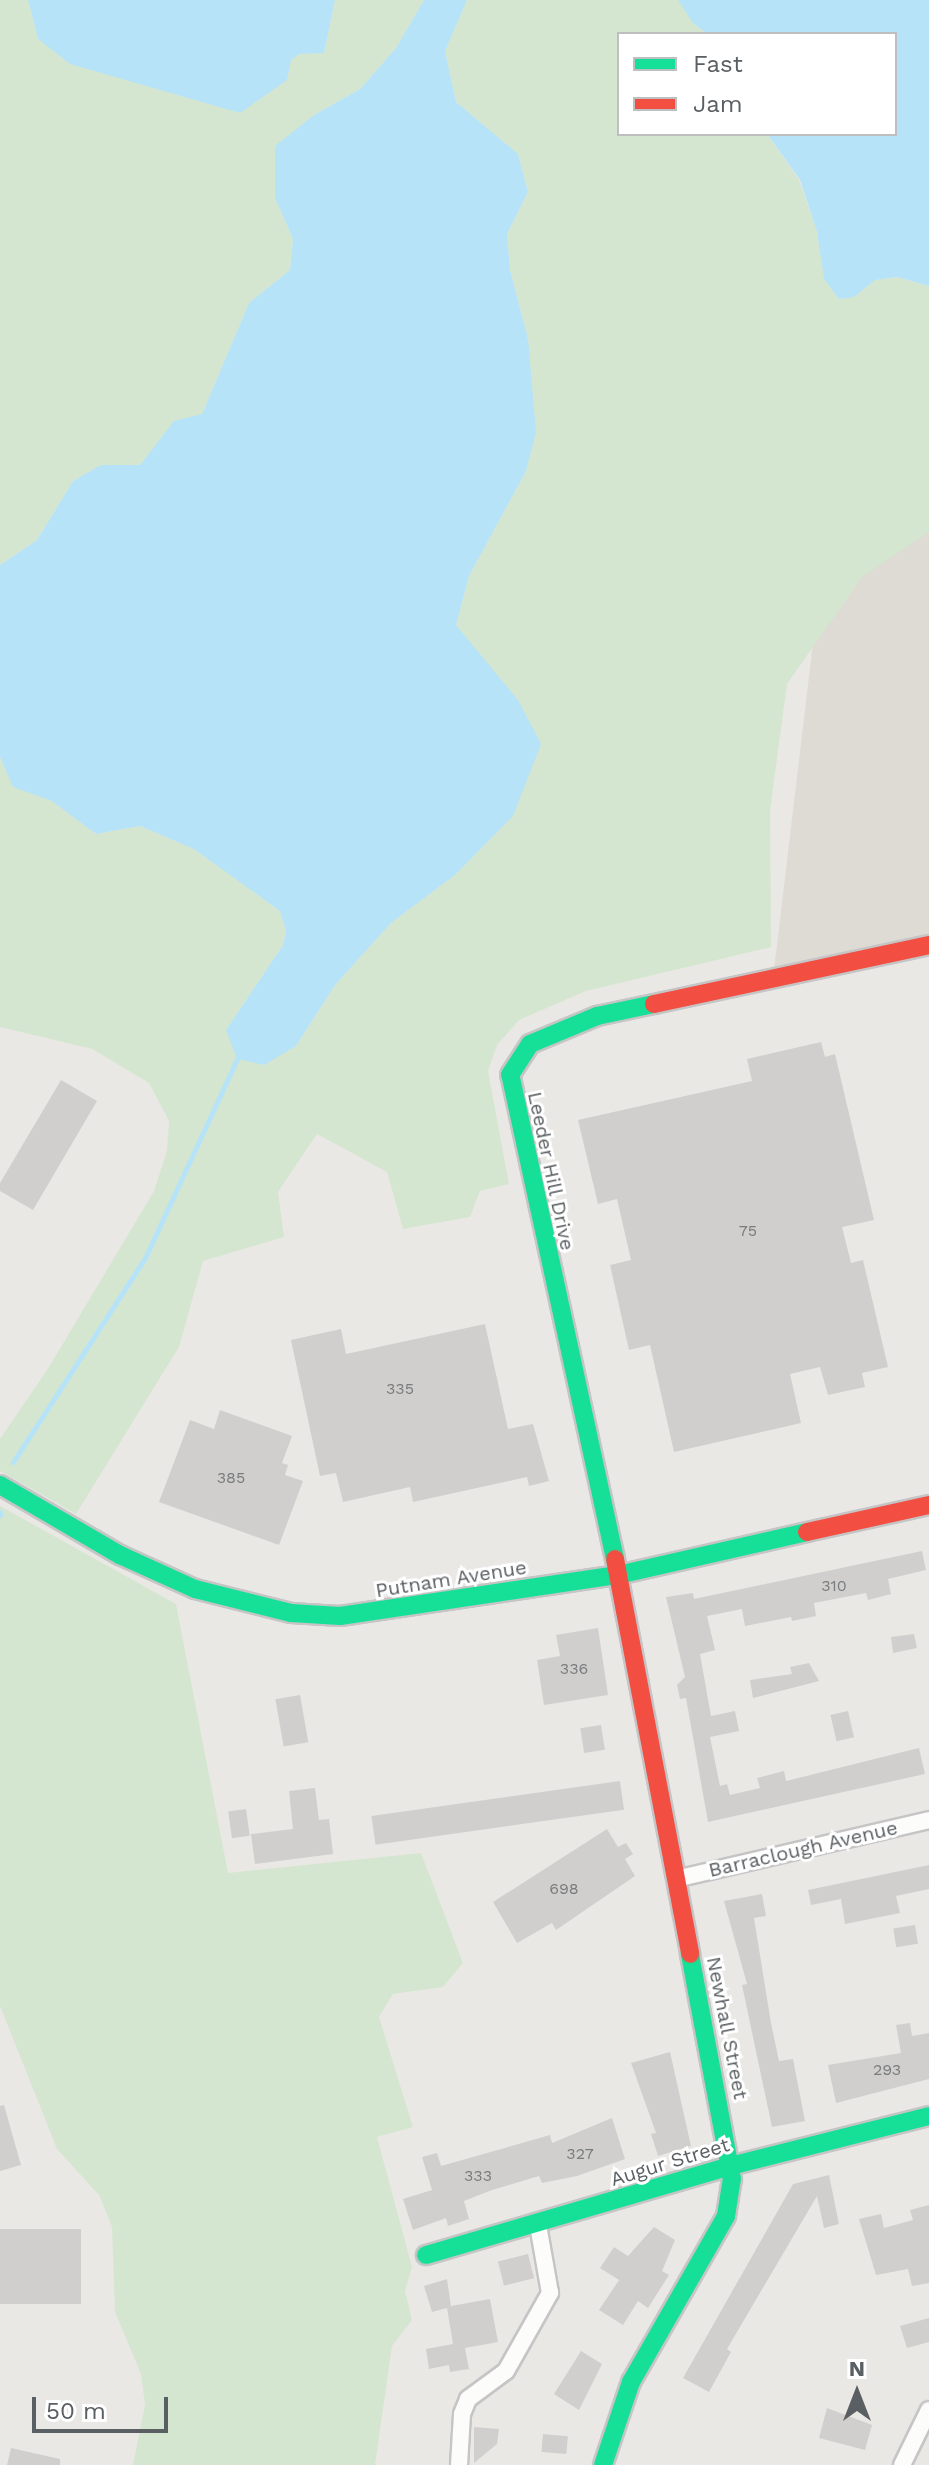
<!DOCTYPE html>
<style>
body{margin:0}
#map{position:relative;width:929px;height:2465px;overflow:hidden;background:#eae8e5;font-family:"Work Sans",sans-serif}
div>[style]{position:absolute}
.education>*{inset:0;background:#dedad4}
.green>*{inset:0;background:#d5e6d0}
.water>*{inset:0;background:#b6e3f7}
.stream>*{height:5px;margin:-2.5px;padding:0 2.5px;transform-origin:2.5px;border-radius:2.5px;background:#b6e3f7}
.building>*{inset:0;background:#d1cfcd;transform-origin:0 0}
.roads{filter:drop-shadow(2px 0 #c6c5c6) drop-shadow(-2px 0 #c6c5c6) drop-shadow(0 2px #c6c5c6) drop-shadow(0 -2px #c6c5c6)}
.street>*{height:16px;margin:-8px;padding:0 8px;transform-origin:8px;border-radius:8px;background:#fcfcfb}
.fast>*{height:18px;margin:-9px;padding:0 9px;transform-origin:9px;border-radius:9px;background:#16e098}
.jam>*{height:18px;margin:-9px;padding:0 9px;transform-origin:9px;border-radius:9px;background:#f24e42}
span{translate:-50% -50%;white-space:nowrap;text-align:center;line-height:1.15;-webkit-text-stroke:6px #fff;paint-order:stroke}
.number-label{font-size:16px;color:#797c7e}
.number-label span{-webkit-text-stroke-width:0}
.street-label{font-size:20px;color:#5a5f63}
.legend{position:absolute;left:617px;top:32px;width:280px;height:104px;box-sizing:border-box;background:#fff;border:2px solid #bdbfc1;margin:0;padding:10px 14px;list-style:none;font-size:24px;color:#5a5f63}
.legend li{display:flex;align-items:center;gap:16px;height:40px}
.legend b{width:40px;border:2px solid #bdbfc1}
.north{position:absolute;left:817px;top:2353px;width:80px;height:80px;-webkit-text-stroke:6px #fff;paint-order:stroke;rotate:0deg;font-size:22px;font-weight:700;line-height:32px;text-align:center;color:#5a5f63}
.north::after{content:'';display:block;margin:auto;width:28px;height:36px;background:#5a5f63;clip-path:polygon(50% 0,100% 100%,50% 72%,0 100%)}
.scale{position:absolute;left:32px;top:2397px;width:136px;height:36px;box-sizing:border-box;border:4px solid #5a5f63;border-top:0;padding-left:10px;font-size:24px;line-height:28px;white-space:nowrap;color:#5a5f63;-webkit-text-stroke:6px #fff;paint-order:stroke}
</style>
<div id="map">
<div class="education">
<div style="clip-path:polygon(929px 509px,929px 934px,774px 970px,827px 525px)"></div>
</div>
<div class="green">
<div style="clip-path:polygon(0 0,28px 0,38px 39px,291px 60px,299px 53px,324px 53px,335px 0,424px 0,396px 48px,360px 89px,314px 115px,275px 198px,293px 239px,290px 270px,249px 303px,202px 414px,174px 422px,140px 465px,102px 465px,73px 481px,37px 540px,0 565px)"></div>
<div style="clip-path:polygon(467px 0,678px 0,708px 34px,619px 34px,619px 134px,767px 134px,799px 180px,817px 232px,824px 278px,854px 297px,874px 280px,897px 277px,929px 286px,929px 532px,862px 577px,787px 684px,770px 811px,771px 947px,586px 991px,519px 1020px,497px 1045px,488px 1071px,509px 1184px,480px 1191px,470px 1217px,403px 1229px,387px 1172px,317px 1134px,278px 1192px,284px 1237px,203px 1261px,179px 1347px,76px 1514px,0 1471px,0 1439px,49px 1367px,154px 1191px,167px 1151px,169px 1121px,149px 1083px,92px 1049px,0 1027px,0 757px,14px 787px,52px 800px,96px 834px,140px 826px,195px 849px,280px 911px,286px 931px,283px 945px,226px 1030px,296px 1046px,335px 985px,391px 923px,455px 875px,484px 664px,456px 625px,469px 576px,526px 471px,528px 339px,510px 270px,507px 234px,528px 192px,518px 154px,456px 102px,445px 51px)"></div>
<div style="clip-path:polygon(0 1506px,176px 1604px,228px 1873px,421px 1853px,463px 1963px,443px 1987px,393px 1994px,379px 2017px,413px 2127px,377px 2137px,412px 2267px,405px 2291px,412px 2320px,392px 2346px,375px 2465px,133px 2465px,145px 2405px,141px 2374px,115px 2312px,112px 2227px,99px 2195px,57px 2149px,0 2006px)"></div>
</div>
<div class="water">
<div style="clip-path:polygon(28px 0,335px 0,324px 53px,299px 54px,291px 60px,287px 80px,240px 113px,70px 64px,38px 39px)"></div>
<div style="clip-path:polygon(424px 0,467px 0,445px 51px,456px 102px,518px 154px,528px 192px,507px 234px,510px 270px,528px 339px,536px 432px,526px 471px,469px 576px,456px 625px,518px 700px,541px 744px,513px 816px,455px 875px,391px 923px,335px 985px,296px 1046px,264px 1065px,237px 1059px,226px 1030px,283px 945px,286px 931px,280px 911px,194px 849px,140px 826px,96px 834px,52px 801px,13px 787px,0 757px,0 565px,37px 540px,73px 481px,101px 465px,140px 465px,174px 421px,202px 414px,249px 303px,290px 270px,293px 239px,275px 198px,275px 146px,314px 115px,360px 89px,396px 48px)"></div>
<div style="clip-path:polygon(678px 0,929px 0,929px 286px,897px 277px,875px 280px,854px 297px,839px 299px,824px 279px,817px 232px,800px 180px,767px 134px,895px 134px,895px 34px,708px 34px,693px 23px)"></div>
</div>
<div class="stream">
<div style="left:13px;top:1462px;width:243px;rotate:-57.1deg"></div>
<div style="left:145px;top:1258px;width:219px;rotate:-65.2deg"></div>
<div style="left:0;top:1515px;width:3px;rotate:-90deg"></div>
</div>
<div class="building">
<div style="clip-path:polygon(821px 1042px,825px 1057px,835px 1054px,874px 1220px,842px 1227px,851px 1263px,863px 1260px,888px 1367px,862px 1373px,865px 1387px,828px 1395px,820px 1367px,790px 1374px,801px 1423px,674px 1452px,650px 1345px,629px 1350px,610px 1265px,631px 1260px,617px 1199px,598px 1204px,578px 1120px,752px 1081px,747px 1059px)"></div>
<div style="clip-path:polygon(61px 1080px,97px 1101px,33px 1210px,0 1191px,0 1183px)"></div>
<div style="clip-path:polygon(485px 1324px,508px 1429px,533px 1424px,549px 1481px,529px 1486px,527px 1477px,413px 1502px,410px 1487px,343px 1502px,336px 1473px,320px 1476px,291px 1340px,341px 1329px,346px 1354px)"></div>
<div style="clip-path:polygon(220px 1410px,292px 1436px,282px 1463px,288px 1465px,285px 1475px,303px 1481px,279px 1545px,159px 1502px,190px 1420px,214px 1429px)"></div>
<div style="clip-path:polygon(922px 1551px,926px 1570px,888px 1579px,891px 1594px,868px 1600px,866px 1593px,814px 1603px,816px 1616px,792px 1621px,791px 1617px,745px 1626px,742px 1609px,707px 1616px,715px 1650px,700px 1654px,711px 1716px,735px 1711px,739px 1731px,710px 1737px,720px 1786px,727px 1784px,730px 1795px,760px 1788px,757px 1778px,784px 1771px,786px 1781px,919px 1748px,925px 1774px,708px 1822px,686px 1698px,680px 1699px,677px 1685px,685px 1677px,666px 1597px,693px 1593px,694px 1599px)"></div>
<div style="clip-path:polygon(598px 1628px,608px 1695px,544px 1705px,537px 1660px,560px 1656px,556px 1635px)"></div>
<div style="clip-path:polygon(914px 1634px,917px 1648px,893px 1653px,891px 1637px)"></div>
<div style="clip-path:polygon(809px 1663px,819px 1681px,753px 1698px,750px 1680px,792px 1674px,790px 1667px)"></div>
<div style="left:300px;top:1695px;width:48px;height:25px;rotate:80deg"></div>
<div style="left:848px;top:1711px;width:27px;height:18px;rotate:77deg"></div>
<div style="left:601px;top:1725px;width:25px;height:21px;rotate:81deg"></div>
<div style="left:620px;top:1781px;width:29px;height:251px;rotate:82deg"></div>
<div style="clip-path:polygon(315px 1788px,319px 1820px,329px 1819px,333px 1854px,255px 1864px,251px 1834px,293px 1829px,289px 1791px)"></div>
<div style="left:246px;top:1809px;width:27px;height:18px;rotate:82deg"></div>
<div style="clip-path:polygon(607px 1829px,618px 1847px,626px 1843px,633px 1854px,625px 1859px,635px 1876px,556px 1930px,552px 1923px,517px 1943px,493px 1902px)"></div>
<div style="clip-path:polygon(929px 1865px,929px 1889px,896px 1896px,900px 1913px,845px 1924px,841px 1899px,811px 1905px,808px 1890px)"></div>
<div style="clip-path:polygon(762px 1894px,766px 1916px,754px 1918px,771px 2023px,779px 2061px,793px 2059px,805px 2121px,772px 2127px,742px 1985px,747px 1984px,724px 1901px)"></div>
<div style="left:915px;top:1925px;width:19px;height:22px;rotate:81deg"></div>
<div style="clip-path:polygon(910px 2023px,912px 2036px,929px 2033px,929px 2079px,836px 2103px,828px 2065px,901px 2053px,896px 2025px)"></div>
<div style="clip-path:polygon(670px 2052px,691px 2146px,658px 2156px,651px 2134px,656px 2133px,631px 2063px)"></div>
<div style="clip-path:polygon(4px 2105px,21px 2165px,0 2171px,0 2106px)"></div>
<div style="clip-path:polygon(612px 2118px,625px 2159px,577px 2176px,542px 2183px,539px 2176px,492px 2190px,464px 2201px,469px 2219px,448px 2226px,446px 2218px,413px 2230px,403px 2199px,432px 2190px,422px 2157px,437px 2153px,441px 2166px,550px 2135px,552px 2143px)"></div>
<div style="clip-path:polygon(829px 2175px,839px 2224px,824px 2228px,817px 2196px,727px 2349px,731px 2352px,709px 2392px,683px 2378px,793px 2184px)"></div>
<div style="clip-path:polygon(929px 2205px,929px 2283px,912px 2286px,908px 2269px,876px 2275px,859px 2219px,881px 2214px,884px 2228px,913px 2220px,910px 2210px)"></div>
<div style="clip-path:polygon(654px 2227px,675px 2240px,662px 2271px,669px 2275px,648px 2308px,638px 2301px,623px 2325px,599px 2310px,619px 2280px,600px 2268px,614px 2247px,628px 2256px)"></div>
<div style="left:0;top:2229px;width:81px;height:75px"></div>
<div style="left:528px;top:2254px;width:25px;height:31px;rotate:76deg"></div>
<div style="clip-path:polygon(447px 2279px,451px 2306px,490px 2299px,498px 2342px,465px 2348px,469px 2369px,450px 2372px,449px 2365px,429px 2369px,426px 2349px,453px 2344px,447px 2308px,432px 2312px,424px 2286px)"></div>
<div style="clip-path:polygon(929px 2318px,929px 2342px,907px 2348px,900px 2326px)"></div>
<div style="clip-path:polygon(581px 2351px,602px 2364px,579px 2410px,554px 2394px)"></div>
<div style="clip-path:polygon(827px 2408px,872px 2425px,865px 2450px,819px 2438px)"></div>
<div style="clip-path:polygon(474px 2427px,499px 2429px,497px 2444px,474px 2463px)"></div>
<div style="left:543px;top:2434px;width:25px;height:18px;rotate:5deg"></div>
<div style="clip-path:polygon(11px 2448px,60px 2459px,60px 2465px,7px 2465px)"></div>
</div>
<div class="roads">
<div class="street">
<div style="left:676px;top:1879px;width:260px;rotate:-13.1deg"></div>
<div style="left:459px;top:2465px;width:51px;rotate:-86.6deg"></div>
<div style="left:462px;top:2414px;width:16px;rotate:-68deg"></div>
<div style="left:468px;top:2399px;width:47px;rotate:-36.4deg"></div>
<div style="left:506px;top:2371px;width:90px;rotate:-60.6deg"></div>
<div style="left:550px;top:2293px;width:69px;rotate:-100deg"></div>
<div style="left:902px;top:2465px;width:61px;rotate:-63.9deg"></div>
</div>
<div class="fast">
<div style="left:0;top:1485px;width:139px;rotate:30.3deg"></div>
<div style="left:120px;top:1555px;width:82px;rotate:24.4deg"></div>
<div style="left:195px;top:1589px;width:99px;rotate:14deg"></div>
<div style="left:291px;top:1613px;width:49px;rotate:3.5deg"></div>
<div style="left:340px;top:1616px;width:281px;rotate:-8.4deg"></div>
<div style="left:618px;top:1575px;width:194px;rotate:-12.8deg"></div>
<div style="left:615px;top:1559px;width:495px;rotate:-102.2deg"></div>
<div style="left:510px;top:1075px;width:37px;rotate:-57deg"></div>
<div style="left:530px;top:1044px;width:73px;rotate:-22.7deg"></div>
<div style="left:597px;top:1016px;width:58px;rotate:-11.9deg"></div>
<div style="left:426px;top:2255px;width:317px;rotate:-16.3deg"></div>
<div style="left:730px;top:2166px;width:205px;rotate:-14.1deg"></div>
<div style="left:603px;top:2465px;width:88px;rotate:-71.4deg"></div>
<div style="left:631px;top:2382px;width:191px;rotate:-60.2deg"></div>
<div style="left:726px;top:2216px;width:37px;rotate:-81deg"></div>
<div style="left:732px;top:2179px;width:229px;rotate:-100.6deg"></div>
</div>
<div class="jam">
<div style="left:654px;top:1004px;width:281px;rotate:-12.1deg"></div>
<div style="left:807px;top:1532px;width:125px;rotate:-12.5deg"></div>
<div style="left:615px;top:1559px;width:402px;rotate:79.2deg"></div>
</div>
</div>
<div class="number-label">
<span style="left:748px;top:1231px">75</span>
<span style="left:400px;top:1389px">335</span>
<span style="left:231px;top:1478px">385</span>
<span style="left:834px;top:1586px">310</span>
<span style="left:574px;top:1669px">336</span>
<span style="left:564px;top:1889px">698</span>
<span style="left:887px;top:2070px">293</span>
<span style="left:580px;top:2154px">327</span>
<span style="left:478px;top:2176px">333</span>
</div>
<div class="street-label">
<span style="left:551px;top:1171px;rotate:78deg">Leeder Hill Drive</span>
<span style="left:451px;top:1579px;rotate:-9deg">Putnam Avenue</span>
<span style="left:803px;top:1849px;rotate:-13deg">Barraclough Avenue</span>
<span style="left:727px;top:2028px;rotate:79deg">Newhall Street</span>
<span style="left:670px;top:2162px;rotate:-17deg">Augur Street</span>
</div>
<ul class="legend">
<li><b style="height:10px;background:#16e098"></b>Fast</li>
<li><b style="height:10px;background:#f24e42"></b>Jam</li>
</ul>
<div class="north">N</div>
<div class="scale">50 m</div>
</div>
